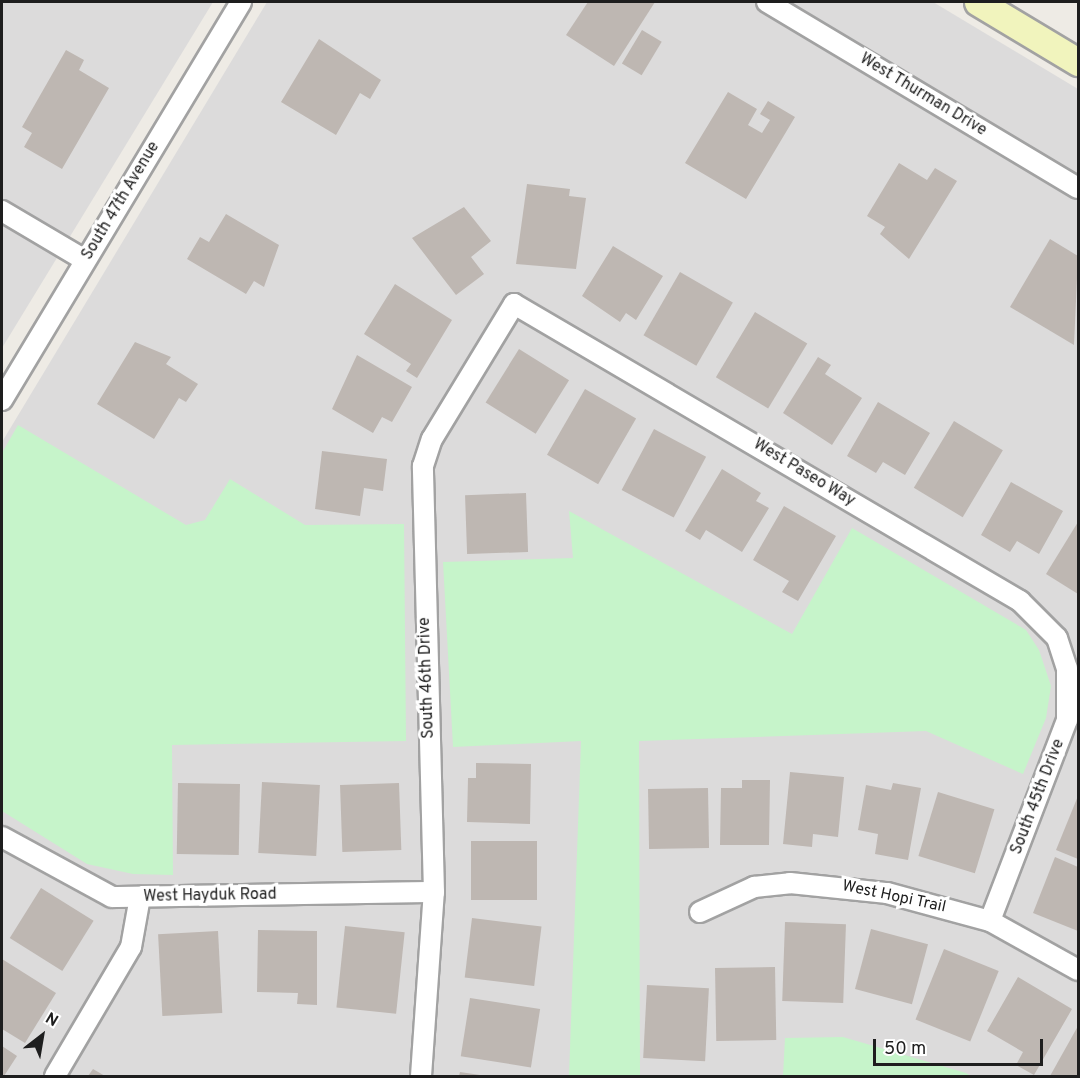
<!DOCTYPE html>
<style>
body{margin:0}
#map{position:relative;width:1080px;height:1078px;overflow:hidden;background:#eeebe5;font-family:Overpass,sans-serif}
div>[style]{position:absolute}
.residential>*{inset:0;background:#dcdbdb}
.park>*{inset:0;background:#c6f4ca}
.building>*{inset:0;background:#beb7b2;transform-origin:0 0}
.roads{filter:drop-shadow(2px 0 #a2a2a2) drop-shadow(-2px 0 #a2a2a2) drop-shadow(0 2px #a2a2a2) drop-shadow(0 -2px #a2a2a2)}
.minor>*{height:20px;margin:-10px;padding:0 10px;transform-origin:10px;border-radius:10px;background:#fff}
.secondary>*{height:27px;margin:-13.5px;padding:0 13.5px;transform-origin:13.5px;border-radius:13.5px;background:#f1f4bd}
span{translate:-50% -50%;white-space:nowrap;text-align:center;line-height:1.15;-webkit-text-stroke:6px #fff;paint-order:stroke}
.street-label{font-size:16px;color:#1e1e1e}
.frame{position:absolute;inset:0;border:3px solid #1e1e1e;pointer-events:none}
.north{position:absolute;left:12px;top:1006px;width:60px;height:60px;-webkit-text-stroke:4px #fff;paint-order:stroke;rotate:31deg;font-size:16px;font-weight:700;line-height:24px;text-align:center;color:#1e1e1e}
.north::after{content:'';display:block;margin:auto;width:21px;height:27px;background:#1e1e1e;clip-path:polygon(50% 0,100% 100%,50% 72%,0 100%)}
.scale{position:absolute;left:873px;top:1039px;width:170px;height:27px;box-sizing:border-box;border:3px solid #1e1e1e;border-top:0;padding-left:8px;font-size:18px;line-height:21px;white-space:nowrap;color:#1e1e1e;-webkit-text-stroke:4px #fff;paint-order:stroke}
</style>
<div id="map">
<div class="residential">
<div style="clip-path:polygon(2px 2px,213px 2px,2px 348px)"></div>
<div style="clip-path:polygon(267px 2px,933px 2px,1078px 89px,1078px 1076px,2px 1076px,2px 442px)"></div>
</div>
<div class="park">
<div style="clip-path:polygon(18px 425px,186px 525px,205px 520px,230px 479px,305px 525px,404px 524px,406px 741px,172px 745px,173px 875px,133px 874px,87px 864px,2px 811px,2px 453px)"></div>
<div style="clip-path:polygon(569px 511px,792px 634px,852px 528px,1026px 630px,1039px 650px,1051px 686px,1046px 718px,1023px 774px,926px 731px,639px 741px,640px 1076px,569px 1076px,581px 741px,453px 747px,443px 562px,573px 558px)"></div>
<div style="clip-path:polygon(843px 1037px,966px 1073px,971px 1076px,783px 1076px,785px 1038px)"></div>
</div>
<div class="building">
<div style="clip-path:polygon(588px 2px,655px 2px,614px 66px,566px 35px)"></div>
<div style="left:642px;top:30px;width:23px;height:39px;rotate:31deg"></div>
<div style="clip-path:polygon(319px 39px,381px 80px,370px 99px,360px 93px,336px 135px,281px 102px)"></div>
<div style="clip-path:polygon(66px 50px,84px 60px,79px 70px,109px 88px,62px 169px,24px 147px,32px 133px,22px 127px)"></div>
<div style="clip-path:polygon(728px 92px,757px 109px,748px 125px,762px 133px,770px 120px,760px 114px,768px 101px,795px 117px,746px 199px,685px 163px)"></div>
<div style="clip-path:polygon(899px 163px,927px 180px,935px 168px,957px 181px,909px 259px,880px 234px,885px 227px,867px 216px)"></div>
<div style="clip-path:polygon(527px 184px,570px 189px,569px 196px,586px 198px,576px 269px,516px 264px)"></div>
<div style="clip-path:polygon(464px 207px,491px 241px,471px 257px,484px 274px,456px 295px,412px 238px)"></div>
<div style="clip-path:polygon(226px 214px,279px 245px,264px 287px,254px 281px,246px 294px,187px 259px,200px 237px,209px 242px)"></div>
<div style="clip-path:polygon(1050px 239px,1078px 256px,1074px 345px,1010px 307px)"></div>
<div style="clip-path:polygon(613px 246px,663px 276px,636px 320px,626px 313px,620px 322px,582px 296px)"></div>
<div style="left:680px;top:272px;width:61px;height:73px;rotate:30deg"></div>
<div style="clip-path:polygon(395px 284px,452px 320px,417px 378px,406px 371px,411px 364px,364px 334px)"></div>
<div style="left:755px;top:312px;width:61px;height:76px;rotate:31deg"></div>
<div style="clip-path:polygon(135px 342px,171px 357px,166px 364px,198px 384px,186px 402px,179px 398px,154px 439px,97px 404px)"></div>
<div style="left:519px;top:349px;width:59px;height:63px;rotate:32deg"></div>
<div style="clip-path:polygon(357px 355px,412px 387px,392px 422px,382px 417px,373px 433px,332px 409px)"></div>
<div style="clip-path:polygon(818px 357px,831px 365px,825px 374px,862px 398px,832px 445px,783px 413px)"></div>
<div style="left:585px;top:389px;width:59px;height:76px;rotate:30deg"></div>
<div style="clip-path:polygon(878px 402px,930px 433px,905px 475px,883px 462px,876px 473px,847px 456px)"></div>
<div style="left:954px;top:421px;width:57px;height:78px;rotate:31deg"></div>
<div style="left:654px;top:429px;width:59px;height:69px;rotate:28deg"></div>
<div style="clip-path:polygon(322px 451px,387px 459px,383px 491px,364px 488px,360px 516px,315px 509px)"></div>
<div style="clip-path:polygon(722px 469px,761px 493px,756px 501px,769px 508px,742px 552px,706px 530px,700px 540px,685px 531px)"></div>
<div style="clip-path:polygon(1011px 482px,1063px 511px,1039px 554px,1017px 541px,1010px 552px,981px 535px)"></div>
<div style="left:526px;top:493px;width:59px;height:61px;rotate:88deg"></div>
<div style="clip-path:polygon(784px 506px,836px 536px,798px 601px,782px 592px,789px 581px,753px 560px)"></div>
<div style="clip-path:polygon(1078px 522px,1078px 594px,1046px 574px)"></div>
<div style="clip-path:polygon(476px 763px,531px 764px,530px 824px,467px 822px,468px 778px,476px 778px)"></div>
<div style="clip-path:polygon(790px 772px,844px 777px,838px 837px,813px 834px,812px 847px,783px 844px)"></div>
<div style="clip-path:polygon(742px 780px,770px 780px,769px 845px,720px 845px,721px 788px,742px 788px)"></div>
<div style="left:262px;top:782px;width:58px;height:71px;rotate:3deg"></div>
<div style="left:178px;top:783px;width:62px;height:71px;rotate:1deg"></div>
<div style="left:399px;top:783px;width:67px;height:59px;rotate:88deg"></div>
<div style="clip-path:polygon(893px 783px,921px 788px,908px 860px,875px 854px,878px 834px,858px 830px,866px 785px,891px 790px)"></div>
<div style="left:708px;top:788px;width:60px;height:60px;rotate:89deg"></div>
<div style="left:938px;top:792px;width:59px;height:67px;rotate:17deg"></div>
<div style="clip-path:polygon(1078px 796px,1078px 859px,1056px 850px)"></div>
<div style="left:471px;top:841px;width:66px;height:59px"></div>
<div style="clip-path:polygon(1055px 857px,1078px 867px,1078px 931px,1033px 913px)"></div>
<div style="left:41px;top:888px;width:62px;height:59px;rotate:32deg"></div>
<div style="left:472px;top:918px;width:70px;height:60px;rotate:7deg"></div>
<div style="left:785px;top:922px;width:61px;height:79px;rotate:2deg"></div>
<div style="left:345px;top:926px;width:60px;height:82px;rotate:6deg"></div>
<div style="left:871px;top:929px;width:59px;height:62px;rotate:15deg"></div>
<div style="clip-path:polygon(258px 930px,317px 931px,317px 1005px,297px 1004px,298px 993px,257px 992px)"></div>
<div style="left:218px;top:931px;width:82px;height:60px;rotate:87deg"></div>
<div style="left:944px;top:949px;width:59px;height:76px;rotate:22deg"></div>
<div style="clip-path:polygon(2px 959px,56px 993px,25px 1043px,2px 1029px)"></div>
<div style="left:775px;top:967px;width:73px;height:60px;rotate:89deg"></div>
<div style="clip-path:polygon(1018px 977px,1072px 1009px,1034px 1075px,1016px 1065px,1023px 1052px,987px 1031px)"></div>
<div style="left:647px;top:985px;width:62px;height:73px;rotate:3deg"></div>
<div style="left:470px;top:998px;width:71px;height:59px;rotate:9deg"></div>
<div style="clip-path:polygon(1078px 1026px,1078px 1076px,1050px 1076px)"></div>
<div style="clip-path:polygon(2px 1046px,17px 1056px,4px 1076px,2px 1076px)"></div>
<div style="clip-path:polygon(93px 1069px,105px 1076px,88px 1076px)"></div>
<div style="clip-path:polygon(460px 1072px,480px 1075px,480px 1076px,459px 1076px)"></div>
</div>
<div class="roads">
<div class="minor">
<div style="left:767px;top:2px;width:362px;rotate:30.9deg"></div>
<div style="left:2px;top:211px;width:96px;rotate:30.6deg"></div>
<div style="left:2px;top:400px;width:464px;rotate:-59deg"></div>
<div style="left:2px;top:837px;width:125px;rotate:28.6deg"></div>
<div style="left:112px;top:897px;width:322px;rotate:-0.9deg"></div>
<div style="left:700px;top:912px;width:60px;rotate:-24.8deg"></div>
<div style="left:754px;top:887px;width:36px;rotate:-6deg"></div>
<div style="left:790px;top:883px;width:98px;rotate:5.9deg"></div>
<div style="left:887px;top:893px;width:107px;rotate:15.2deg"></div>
<div style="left:990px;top:921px;width:101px;rotate:29.1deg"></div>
<div style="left:55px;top:1076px;width:150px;rotate:-59.5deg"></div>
<div style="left:131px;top:947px;width:51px;rotate:-79.8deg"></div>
<div style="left:421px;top:1076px;width:184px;rotate:-86deg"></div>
<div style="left:434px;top:892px;width:426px;rotate:-91.5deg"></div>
<div style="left:423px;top:466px;width:28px;rotate:-72deg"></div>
<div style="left:432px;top:439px;width:158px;rotate:-58.7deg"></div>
<div style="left:514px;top:304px;width:587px;rotate:30.41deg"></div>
<div style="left:1020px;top:601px;width:52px;rotate:45deg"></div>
<div style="left:1057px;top:638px;width:32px;rotate:72deg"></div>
<div style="left:1067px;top:668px;width:52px;rotate:90deg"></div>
<div style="left:1067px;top:720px;width:215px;rotate:111deg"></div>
</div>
<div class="secondary">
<div style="left:978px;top:2px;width:117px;rotate:31deg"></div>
</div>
</div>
<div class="street-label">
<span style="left:923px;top:95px;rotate:31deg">West Thurman Drive</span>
<span style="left:121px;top:201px;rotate:-59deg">South 47th Avenue</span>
<span style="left:804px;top:473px;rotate:31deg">West Paseo Way</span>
<span style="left:427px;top:678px;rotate:-92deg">South 46th Drive</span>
<span style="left:1038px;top:797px;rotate:-69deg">South 45th Drive</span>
<span style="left:210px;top:896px;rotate:-1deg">West Hayduk Road</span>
<span style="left:894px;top:897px;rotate:12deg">West Hopi Trail</span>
</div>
<div class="frame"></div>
<div class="north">N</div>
<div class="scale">50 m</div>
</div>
